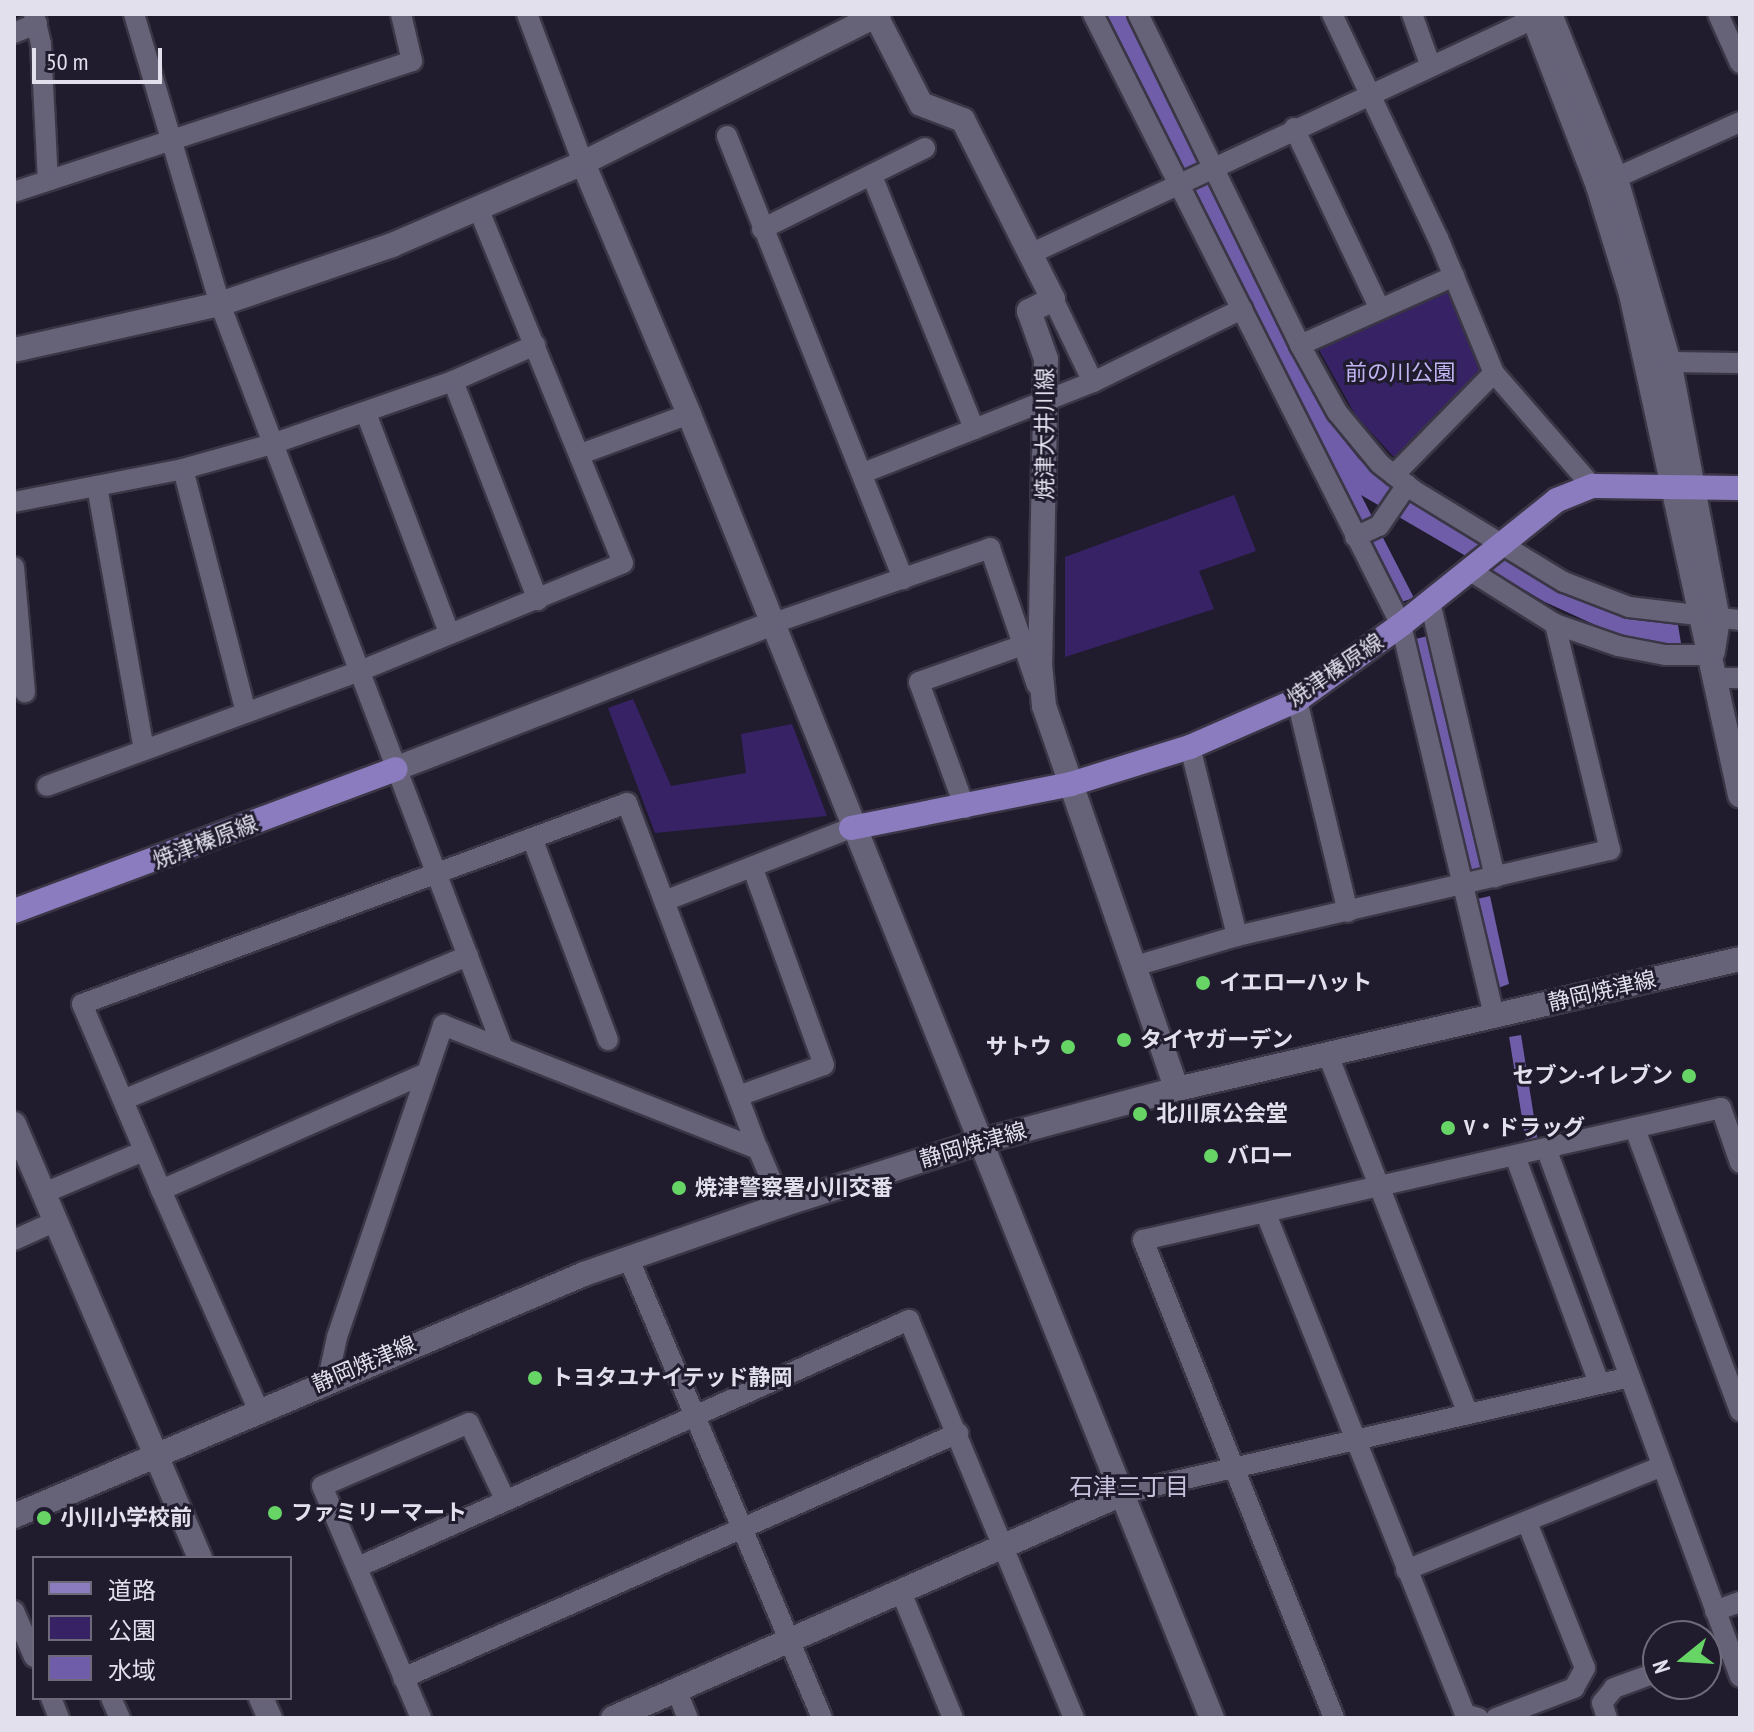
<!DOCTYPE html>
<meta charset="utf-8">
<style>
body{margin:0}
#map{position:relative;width:1754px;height:1732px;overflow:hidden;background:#201c2e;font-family:"PT Sans Narrow","Noto Sans JP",sans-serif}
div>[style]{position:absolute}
.green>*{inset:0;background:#362264}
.water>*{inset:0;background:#6f5da9;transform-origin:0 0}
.roads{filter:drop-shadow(2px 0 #3a3645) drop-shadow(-2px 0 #3a3645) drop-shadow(0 2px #3a3645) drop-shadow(0 -2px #3a3645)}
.street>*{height:20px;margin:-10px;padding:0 10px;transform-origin:10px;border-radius:10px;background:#666278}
.secondary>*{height:24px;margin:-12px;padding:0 12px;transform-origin:12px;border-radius:12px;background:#666278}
.primary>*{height:24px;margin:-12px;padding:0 12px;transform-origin:12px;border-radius:12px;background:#8b7cbf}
.dots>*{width:22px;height:22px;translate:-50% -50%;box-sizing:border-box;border:4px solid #201c2e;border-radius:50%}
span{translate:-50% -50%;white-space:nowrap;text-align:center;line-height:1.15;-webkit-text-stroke:6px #201c2e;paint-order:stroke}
.park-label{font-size:22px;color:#c0b4f2}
.street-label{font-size:22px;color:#e2e0ed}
.poi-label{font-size:22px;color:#e2e0ed;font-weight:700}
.left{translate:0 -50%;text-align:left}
.right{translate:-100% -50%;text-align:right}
.neighbourhood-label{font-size:24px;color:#c7c3dc}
.frame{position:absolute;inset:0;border:16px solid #e2e0ed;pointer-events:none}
.legend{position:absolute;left:32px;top:1556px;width:260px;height:144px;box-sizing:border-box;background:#201c2e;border:2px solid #6e6a7a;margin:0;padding:10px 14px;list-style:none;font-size:24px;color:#e2e0ed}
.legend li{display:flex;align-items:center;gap:16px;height:40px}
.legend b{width:40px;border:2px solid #6e6a7a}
.north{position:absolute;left:1642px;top:1620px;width:80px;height:80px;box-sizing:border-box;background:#201c2e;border:2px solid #6e6a7a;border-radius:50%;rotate:252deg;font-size:22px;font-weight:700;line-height:32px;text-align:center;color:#e2e0ed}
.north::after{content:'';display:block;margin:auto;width:28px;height:36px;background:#67d466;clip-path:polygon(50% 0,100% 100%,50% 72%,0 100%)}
.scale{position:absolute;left:32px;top:48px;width:130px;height:36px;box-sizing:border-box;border:4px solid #e2e0ed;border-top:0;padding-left:10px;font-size:24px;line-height:28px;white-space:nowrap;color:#e2e0ed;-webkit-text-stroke:6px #201c2e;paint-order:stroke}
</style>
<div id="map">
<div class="green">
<div style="clip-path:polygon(1444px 288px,1451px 292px,1485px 372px,1401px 456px,1393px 456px,1356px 416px,1318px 348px)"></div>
<div style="clip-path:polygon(1234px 495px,1256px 551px,1199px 571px,1214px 609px,1065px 657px,1065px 557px)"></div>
<div style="clip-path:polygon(633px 699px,671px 786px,746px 773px,741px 734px,792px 724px,827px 816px,655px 833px,608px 708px)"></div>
</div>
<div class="water">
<div style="clip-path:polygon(1104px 14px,1129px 14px,1337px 431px,1359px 459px,1427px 512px,1543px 582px,1614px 611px,1678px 625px,1681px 643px,1676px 647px,1615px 634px,1545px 602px,1361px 495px,1414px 598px,1401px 602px,1202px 218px)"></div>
<div style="left:1428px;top:636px;width:238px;height:13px;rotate:77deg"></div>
<div style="clip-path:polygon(1490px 896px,1509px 984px,1498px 988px,1477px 899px)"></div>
<div style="left:1521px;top:1035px;width:108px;height:12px;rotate:81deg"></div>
</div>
<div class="roads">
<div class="street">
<div style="left:34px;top:14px;width:31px;rotate:77deg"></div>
<div style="left:41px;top:44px;width:136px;rotate:87.1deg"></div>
<div style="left:134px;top:14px;width:302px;rotate:73.5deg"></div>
<div style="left:220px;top:304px;width:794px;rotate:69.19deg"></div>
<div style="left:527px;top:14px;width:159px;rotate:69.4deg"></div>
<div style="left:1093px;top:14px;width:684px;rotate:63.25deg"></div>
<div style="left:1401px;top:625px;width:402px;rotate:76.6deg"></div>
<div style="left:1138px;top:14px;width:369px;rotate:63.9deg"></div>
<div style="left:1300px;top:345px;width:77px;rotate:61.1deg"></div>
<div style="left:1337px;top:412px;width:67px;rotate:50.4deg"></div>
<div style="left:1380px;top:464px;width:42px;rotate:38.2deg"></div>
<div style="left:1413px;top:490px;width:177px;rotate:31.4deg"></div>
<div style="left:1564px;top:582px;width:70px;rotate:21deg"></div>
<div style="left:1629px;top:607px;width:112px;rotate:6.7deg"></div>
<div style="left:1332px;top:14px;width:248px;rotate:64.7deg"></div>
<div style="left:1438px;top:238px;width:146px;rotate:67.5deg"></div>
<div style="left:1494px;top:373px;width:150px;rotate:49.1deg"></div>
<div style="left:1412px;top:14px;width:53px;rotate:70.2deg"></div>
<div style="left:1718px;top:14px;width:54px;rotate:65.8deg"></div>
<div style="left:14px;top:33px;width:25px;rotate:-23deg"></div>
<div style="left:1294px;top:128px;width:200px;rotate:64.6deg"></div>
<div style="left:727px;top:136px;width:477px;rotate:68.3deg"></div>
<div style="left:872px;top:176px;width:273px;rotate:68deg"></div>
<div style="left:1602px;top:184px;width:151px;rotate:-24.2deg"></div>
<div style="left:14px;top:192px;width:419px;rotate:-18.2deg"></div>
<div style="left:412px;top:61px;width:48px;rotate:-103.2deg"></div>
<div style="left:762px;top:229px;width:182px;rotate:-26.4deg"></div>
<div style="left:1030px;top:254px;width:567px;rotate:-25.03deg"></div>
<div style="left:1053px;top:299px;width:92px;rotate:64.3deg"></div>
<div style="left:1300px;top:345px;width:169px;rotate:-24.1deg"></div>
<div style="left:1668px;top:362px;width:72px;rotate:0.8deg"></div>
<div style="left:453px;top:381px;width:235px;rotate:68.8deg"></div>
<div style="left:366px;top:413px;width:235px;rotate:69.3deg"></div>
<div style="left:581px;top:454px;width:115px;rotate:-20.3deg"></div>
<div style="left:183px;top:469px;width:251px;rotate:75.5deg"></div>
<div style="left:863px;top:473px;width:247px;rotate:-21.6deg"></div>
<div style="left:1093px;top:382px;width:166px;rotate:-26.1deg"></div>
<div style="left:1394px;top:475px;width:143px;rotate:-45.6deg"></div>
<div style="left:97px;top:486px;width:267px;rotate:79.9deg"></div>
<div style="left:14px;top:502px;width:172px;rotate:-11deg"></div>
<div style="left:183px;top:469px;width:92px;rotate:-15.7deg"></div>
<div style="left:272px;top:444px;width:192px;rotate:-19.2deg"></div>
<div style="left:453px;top:381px;width:90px;rotate:-23.7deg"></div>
<div style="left:1355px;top:537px;width:26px;rotate:-25deg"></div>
<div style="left:1379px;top:526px;width:50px;rotate:-55.7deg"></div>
<div style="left:14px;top:567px;width:126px;rotate:85deg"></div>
<div style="left:1469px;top:570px;width:102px;rotate:32.1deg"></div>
<div style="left:1555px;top:624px;width:67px;rotate:19.2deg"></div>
<div style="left:1618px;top:646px;width:48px;rotate:10.8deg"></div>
<div style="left:1665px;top:655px;width:47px"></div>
<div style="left:1430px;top:602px;width:283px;rotate:76.7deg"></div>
<div style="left:771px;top:624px;width:232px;rotate:-19.1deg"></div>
<div style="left:990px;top:548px;width:145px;rotate:71.1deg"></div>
<div style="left:1715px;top:678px;width:25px"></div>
<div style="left:1297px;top:700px;width:218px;rotate:76.5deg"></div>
<div style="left:1190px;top:747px;width:195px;rotate:76deg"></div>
<div style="left:47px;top:786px;width:333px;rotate:-20.2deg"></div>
<div style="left:360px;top:671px;width:284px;rotate:-22.3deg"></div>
<div style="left:623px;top:563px;width:380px;rotate:-112.2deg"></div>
<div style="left:965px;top:808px;width:134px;rotate:-110.1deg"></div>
<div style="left:919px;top:682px;width:110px;rotate:-19.6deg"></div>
<div style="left:532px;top:838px;width:216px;rotate:69.4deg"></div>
<div style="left:667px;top:900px;width:198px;rotate:-21.4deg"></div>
<div style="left:1135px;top:966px;width:106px;rotate:-16.4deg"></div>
<div style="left:1237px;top:936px;width:383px;rotate:-13deg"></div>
<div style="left:1610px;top:850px;width:233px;rotate:-103.7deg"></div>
<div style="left:1328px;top:1055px;width:385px;rotate:68.7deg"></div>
<div style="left:741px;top:1095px;width:88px;rotate:-19.9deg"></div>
<div style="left:824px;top:1065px;width:208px;rotate:-109.9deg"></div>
<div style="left:123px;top:1100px;width:374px;rotate:-22.7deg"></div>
<div style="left:1635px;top:1129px;width:301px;rotate:69.6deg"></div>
<div style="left:1546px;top:1148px;width:563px;rotate:69.86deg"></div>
<div style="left:1515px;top:1156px;width:242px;rotate:69.7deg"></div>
<div style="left:161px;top:1190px;width:202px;rotate:-113deg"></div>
<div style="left:82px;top:1004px;width:581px;rotate:-20.24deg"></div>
<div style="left:627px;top:803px;width:370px;rotate:69.3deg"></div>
<div style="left:44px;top:1193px;width:108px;rotate:-22.8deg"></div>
<div style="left:1266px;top:1214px;width:538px;rotate:68.3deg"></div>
<div style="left:1465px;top:1714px;width:14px;rotate:17deg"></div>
<div style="left:14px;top:1240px;width:46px;rotate:-24.3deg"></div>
<div style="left:628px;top:1257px;width:500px;rotate:67.18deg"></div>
<div style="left:328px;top:1379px;width:43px;rotate:-77.9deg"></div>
<div style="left:337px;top:1337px;width:330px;rotate:-71.2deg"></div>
<div style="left:443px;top:1025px;width:339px;rotate:21.5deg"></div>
<div style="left:758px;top:1149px;width:61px;rotate:66.8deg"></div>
<div style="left:258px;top:1409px;width:240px;rotate:-113.9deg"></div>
<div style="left:161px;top:1190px;width:287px;rotate:-23.8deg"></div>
<div style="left:1124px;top:1493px;width:519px;rotate:-12.91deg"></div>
<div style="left:358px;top:1567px;width:604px;rotate:-24.15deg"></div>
<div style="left:909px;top:1320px;width:431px;rotate:67.5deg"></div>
<div style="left:1406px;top:1570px;width:276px;rotate:-22.1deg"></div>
<div style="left:901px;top:1592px;width:136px;rotate:67.6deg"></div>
<div style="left:14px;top:1611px;width:50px;rotate:66.5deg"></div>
<div style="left:1715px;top:1611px;width:27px;rotate:-20deg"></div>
<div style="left:1706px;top:1654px;width:23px;rotate:-20deg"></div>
<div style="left:403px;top:1678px;width:607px;rotate:-23.82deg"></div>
<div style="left:676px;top:1689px;width:31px;rotate:68deg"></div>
<div style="left:51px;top:1698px;width:22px;rotate:68deg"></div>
<div style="left:111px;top:1698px;width:22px;rotate:66deg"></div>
<div style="left:421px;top:1718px;width:252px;rotate:-113.1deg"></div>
<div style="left:322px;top:1486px;width:160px;rotate:-23.2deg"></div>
<div style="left:469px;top:1423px;width:84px;rotate:64.7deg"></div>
<div style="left:1334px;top:1718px;width:515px;rotate:-111.78deg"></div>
<div style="left:1143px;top:1240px;width:593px;rotate:-12.86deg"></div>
<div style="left:1721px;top:1108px;width:58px;rotate:70.9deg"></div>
<div style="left:1496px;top:1718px;width:84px;rotate:-21deg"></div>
<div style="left:1574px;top:1688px;width:23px;rotate:-61deg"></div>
<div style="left:1585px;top:1668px;width:157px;rotate:-111.7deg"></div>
<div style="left:1607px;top:1718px;width:16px;rotate:-108deg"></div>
<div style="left:1602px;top:1703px;width:19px;rotate:-51deg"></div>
<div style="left:1614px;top:1688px;width:47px;rotate:-20deg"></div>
</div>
<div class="secondary">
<div style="left:875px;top:14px;width:101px;rotate:62.9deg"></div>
<div style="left:921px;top:104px;width:45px;rotate:20.9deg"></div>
<div style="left:963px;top:120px;width:200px;rotate:63.3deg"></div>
<div style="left:1053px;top:299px;width:27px;rotate:153deg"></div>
<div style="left:1029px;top:311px;width:51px;rotate:70.5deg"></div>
<div style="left:1046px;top:359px;width:304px;rotate:91.1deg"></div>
<div style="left:1040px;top:663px;width:43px;rotate:84.7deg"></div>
<div style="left:1044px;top:706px;width:405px;rotate:70.9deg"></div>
<div style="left:1532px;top:14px;width:184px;rotate:69deg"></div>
<div style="left:1598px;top:186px;width:113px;rotate:73deg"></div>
<div style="left:1631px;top:294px;width:513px;rotate:77.73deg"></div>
<div style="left:1550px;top:14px;width:178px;rotate:68.2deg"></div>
<div style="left:1616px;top:179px;width:195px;rotate:73.9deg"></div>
<div style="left:1670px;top:366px;width:258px;rotate:79.3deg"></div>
<div style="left:1718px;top:619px;width:33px;rotate:99deg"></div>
<div style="left:583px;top:163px;width:272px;rotate:67.1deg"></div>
<div style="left:689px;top:414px;width:1405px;rotate:68.15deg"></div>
<div style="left:14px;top:350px;width:211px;rotate:-12.6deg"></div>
<div style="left:220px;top:304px;width:182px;rotate:-18.9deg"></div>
<div style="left:392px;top:245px;width:208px;rotate:-23.2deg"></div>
<div style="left:583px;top:163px;width:331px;rotate:-26.7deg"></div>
<div style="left:395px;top:769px;width:403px;rotate:-21.1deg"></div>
<div style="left:14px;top:1124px;width:472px;rotate:66.8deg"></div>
<div style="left:14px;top:1516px;width:619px;rotate:-23deg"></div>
<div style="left:584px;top:1274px;width:210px;rotate:-19.2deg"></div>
<div style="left:782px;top:1205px;width:207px;rotate:-17.7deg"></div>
<div style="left:979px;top:1142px;width:205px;rotate:-15deg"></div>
<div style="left:1177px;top:1089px;width:578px;rotate:-13deg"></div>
<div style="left:261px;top:1698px;width:22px;rotate:66deg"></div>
<div style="left:613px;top:1718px;width:558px;rotate:-23.76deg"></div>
</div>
<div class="primary">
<div style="left:851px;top:828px;width:224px;rotate:-11.3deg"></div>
<div style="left:1071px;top:784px;width:125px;rotate:-17.3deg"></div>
<div style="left:1190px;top:747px;width:117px;rotate:-23.7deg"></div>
<div style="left:1297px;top:700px;width:128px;rotate:-35.8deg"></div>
<div style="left:1401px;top:625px;width:200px;rotate:-38.7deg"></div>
<div style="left:1557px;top:500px;width:38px;rotate:-22deg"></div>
<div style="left:1592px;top:486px;width:148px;rotate:0.8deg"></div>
<div style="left:14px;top:911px;width:407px;rotate:-20.4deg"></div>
</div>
</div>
<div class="dots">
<div style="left:1203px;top:983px;background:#67d466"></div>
<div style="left:1124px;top:1040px;background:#67d466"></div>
<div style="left:1068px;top:1047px;background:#67d466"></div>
<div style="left:1689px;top:1076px;background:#67d466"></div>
<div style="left:1140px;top:1114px;background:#67d466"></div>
<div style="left:1448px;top:1128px;background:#67d466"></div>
<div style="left:1211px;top:1156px;background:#67d466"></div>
<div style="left:679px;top:1188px;background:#67d466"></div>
<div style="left:535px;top:1378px;background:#67d466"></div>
<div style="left:275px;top:1513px;background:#67d466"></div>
<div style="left:44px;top:1518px;background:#67d466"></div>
</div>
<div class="park-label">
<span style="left:1400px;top:373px">前の川公園</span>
</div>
<div class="street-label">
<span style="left:1045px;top:434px;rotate:-90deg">焼津大井川線</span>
<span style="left:1335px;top:670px;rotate:-34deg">焼津榛原線</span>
<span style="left:205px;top:842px;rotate:-21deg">焼津榛原線</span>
<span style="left:1602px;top:991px;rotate:-13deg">静岡焼津線</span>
<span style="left:973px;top:1145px;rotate:-16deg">静岡焼津線</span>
<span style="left:364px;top:1364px;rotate:-23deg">静岡焼津線</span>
</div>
<div class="poi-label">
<span class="left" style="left:1219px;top:983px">イエローハット</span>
<span class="left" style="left:1140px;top:1040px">タイヤガーデン</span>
<span class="right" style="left:1052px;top:1047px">サトウ</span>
<span class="right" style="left:1673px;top:1076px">セブン-イレブン</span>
<span class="left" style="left:1156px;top:1114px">北川原公会堂</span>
<span class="left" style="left:1464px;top:1128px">V・ドラッグ</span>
<span class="left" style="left:1227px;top:1156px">バロー</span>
<span class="left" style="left:695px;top:1188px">焼津警察署小川交番</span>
<span class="left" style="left:551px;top:1378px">トヨタユナイテッド静岡</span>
<span class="left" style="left:291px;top:1513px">ファミリーマート</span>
<span class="left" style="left:60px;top:1518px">小川小学校前</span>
</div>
<div class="neighbourhood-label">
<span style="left:1129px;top:1487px">石津三丁目</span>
</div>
<div class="frame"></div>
<ul class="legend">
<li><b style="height:10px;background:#8b7cbf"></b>道路</li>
<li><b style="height:22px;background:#362264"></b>公園</li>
<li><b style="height:22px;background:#6f5da9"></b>水域</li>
</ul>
<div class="north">N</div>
<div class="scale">50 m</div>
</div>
